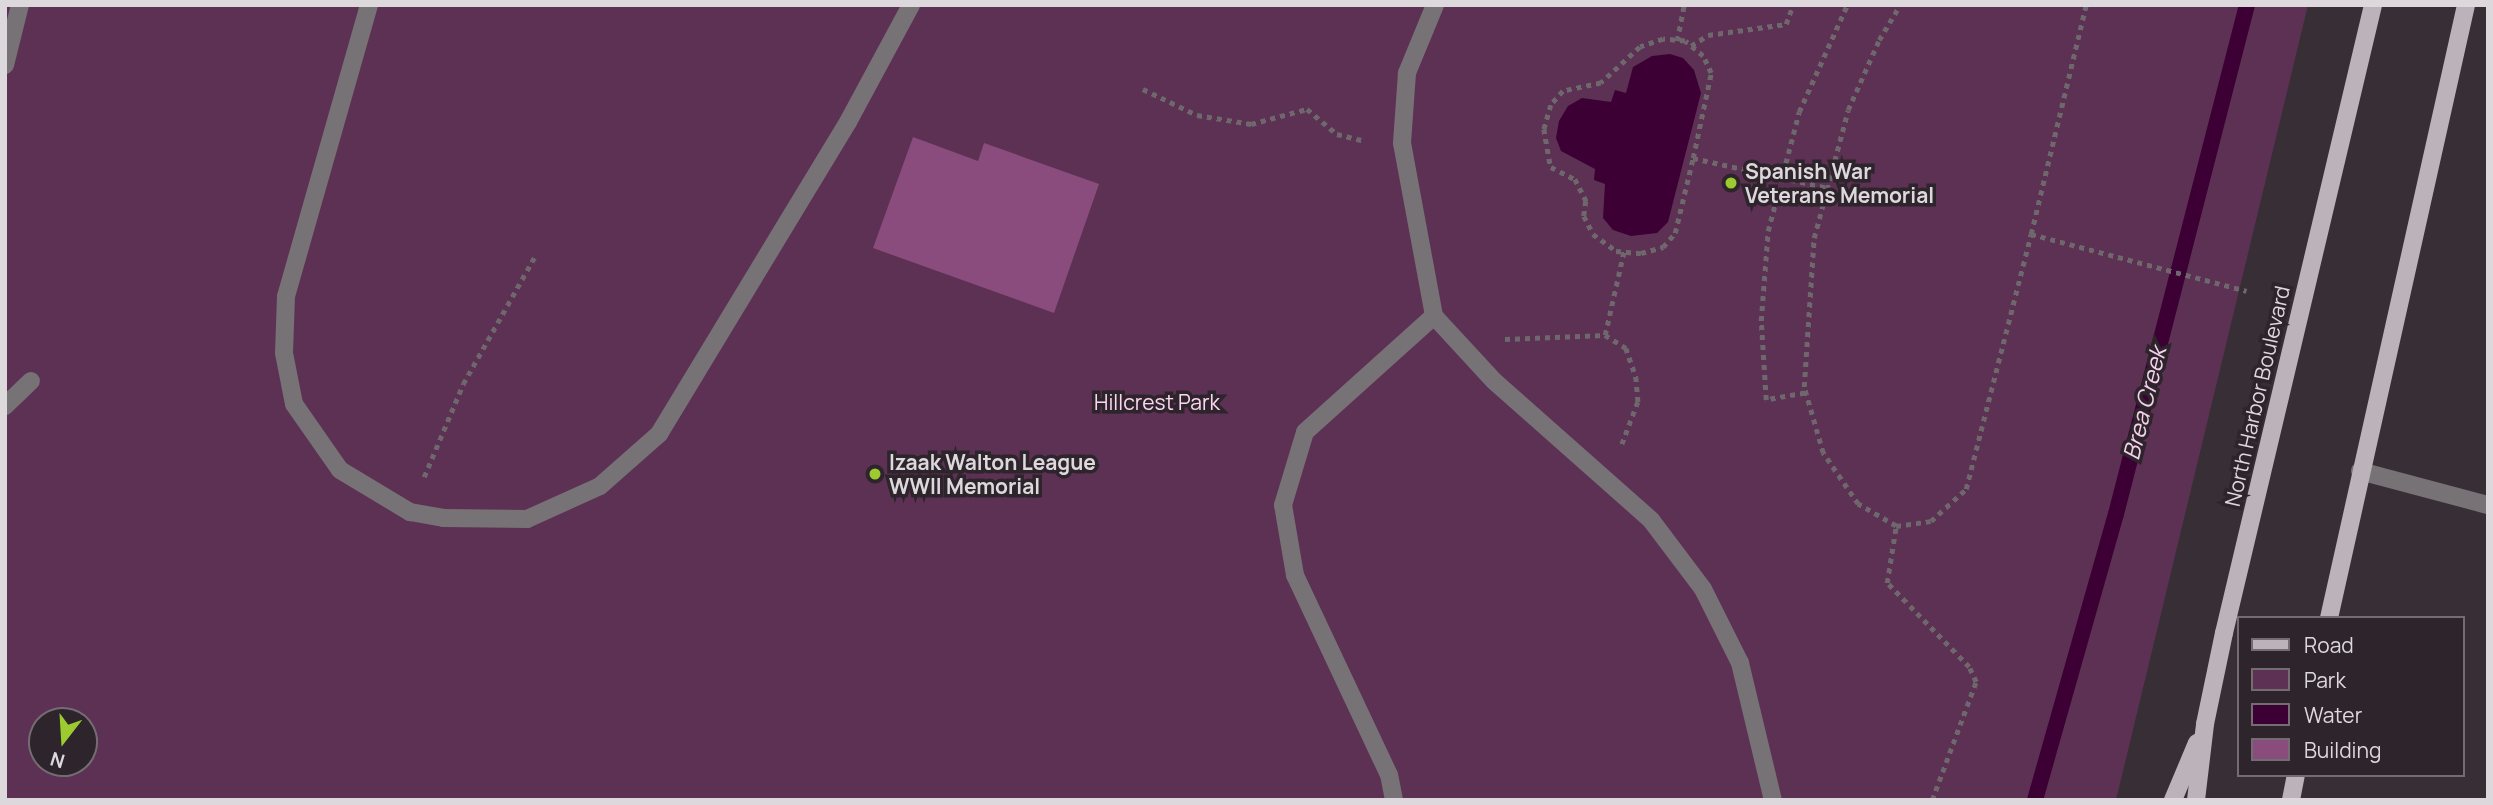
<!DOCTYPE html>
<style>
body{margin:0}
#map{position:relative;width:2493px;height:805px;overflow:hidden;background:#372f35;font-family:Manrope,sans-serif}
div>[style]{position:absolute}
.green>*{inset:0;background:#5d3154}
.water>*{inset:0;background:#3c0034}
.stream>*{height:16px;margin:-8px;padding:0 8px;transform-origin:8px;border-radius:8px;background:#3c0034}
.building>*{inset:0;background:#8a4b7d}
.path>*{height:4.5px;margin-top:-2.25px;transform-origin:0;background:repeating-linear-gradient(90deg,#6e676c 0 5px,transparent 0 10px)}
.minor>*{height:18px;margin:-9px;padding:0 9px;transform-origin:9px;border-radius:9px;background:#777276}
.major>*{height:18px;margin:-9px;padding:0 9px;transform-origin:9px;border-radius:9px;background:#bcb2b9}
.dots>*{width:19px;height:19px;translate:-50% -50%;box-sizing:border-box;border:4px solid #2d252b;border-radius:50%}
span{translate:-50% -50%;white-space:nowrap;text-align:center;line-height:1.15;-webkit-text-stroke:7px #2d252b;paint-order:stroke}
.poi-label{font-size:21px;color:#ddd8dc;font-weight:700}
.left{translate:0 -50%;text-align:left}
.street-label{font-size:21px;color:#ddd8dc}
.park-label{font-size:21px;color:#fbd5f1}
.water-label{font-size:23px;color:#f6d1ed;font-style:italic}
.frame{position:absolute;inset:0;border:7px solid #ddd8dc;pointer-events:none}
.legend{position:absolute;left:2237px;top:616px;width:228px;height:161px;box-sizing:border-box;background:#2d252b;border:2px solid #736d72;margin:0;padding:9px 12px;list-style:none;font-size:21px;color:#ddd8dc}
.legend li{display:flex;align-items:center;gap:14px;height:35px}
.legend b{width:35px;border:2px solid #736d72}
.north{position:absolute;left:28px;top:707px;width:70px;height:70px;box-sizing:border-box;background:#2d252b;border:2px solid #736d72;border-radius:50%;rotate:197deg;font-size:19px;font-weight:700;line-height:28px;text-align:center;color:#ddd8dc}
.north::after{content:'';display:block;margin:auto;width:24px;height:32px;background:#9dca30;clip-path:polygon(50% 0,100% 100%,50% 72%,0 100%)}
</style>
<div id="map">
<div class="green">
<div style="clip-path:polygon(evenodd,5px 5px,2308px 5px,2116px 800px,5px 800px,5px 5px,42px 721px,84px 721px,84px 763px,42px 763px,42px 721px)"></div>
</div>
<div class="water">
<div style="clip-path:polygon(1670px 54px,1683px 58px,1694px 70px,1701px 93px,1668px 222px,1657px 233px,1631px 236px,1613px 230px,1603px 218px,1605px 184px,1594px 180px,1595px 169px,1561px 151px,1556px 138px,1559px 121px,1568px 106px,1582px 98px,1611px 102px,1615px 90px,1626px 93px,1633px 67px,1652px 56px)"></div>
</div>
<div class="stream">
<div style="left:2035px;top:800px;width:297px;rotate:-74.2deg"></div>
<div style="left:2116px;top:514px;width:526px;rotate:-75.57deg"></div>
</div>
<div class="building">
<div style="clip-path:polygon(913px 137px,978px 161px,984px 143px,1099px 184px,1054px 313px,873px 248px)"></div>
</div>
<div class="path">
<div style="left:1677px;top:41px;width:37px;rotate:-79deg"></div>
<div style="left:1691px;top:46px;width:20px;rotate:-33deg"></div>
<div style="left:1708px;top:35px;width:79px;rotate:-8deg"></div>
<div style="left:1786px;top:24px;width:20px;rotate:-70deg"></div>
<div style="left:1143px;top:89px;width:60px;rotate:25.7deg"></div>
<div style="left:1197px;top:115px;width:55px;rotate:9.5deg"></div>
<div style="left:1251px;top:124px;width:58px;rotate:-15deg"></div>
<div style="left:1307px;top:109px;width:39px;rotate:40deg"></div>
<div style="left:1337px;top:134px;width:29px;rotate:14deg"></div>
<div style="left:1693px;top:158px;width:87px;rotate:-78deg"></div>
<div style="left:1711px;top:73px;width:19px;rotate:-115deg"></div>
<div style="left:1703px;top:56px;width:23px;rotate:-140deg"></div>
<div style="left:1685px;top:41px;width:22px;rotate:-175deg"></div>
<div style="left:1663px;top:39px;width:24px;rotate:161deg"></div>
<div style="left:1640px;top:47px;width:53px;rotate:137.3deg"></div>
<div style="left:1601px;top:83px;width:39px;rotate:168deg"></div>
<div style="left:1563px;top:91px;width:18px;rotate:131deg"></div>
<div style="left:1551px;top:105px;width:25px;rotate:106deg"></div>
<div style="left:1544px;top:129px;width:39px;rotate:80deg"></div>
<div style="left:1551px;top:167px;width:27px;rotate:27deg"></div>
<div style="left:1575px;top:179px;width:25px;rotate:63deg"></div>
<div style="left:1586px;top:201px;width:15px;rotate:98deg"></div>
<div style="left:1584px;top:216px;width:20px;rotate:63deg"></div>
<div style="left:1593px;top:234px;width:29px;rotate:36deg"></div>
<div style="left:1616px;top:251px;width:25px;rotate:5deg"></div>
<div style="left:1641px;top:253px;width:23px;rotate:-15deg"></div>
<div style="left:1663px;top:247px;width:18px;rotate:-49deg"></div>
<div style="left:1675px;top:233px;width:77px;rotate:-76.5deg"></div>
<div style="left:1693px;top:158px;width:138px;rotate:12.5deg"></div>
<div style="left:2031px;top:234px;width:236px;rotate:-76.5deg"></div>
<div style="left:1605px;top:335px;width:86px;rotate:-77.3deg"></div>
<div style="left:1505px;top:339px;width:100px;rotate:-2.3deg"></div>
<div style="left:1605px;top:335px;width:25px;rotate:32deg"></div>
<div style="left:1626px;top:348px;width:31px;rotate:71deg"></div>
<div style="left:1636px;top:377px;width:25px;rotate:85deg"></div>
<div style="left:1638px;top:402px;width:48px;rotate:110.7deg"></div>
<div style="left:1805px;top:393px;width:40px;rotate:170deg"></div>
<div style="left:1766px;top:400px;width:79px;rotate:-93.6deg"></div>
<div style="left:1761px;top:321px;width:90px;rotate:-85.6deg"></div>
<div style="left:1768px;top:231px;width:123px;rotate:-75.4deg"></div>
<div style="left:1799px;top:112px;width:117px;rotate:-65.8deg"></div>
<div style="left:424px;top:477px;width:101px;rotate:-67.2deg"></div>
<div style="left:463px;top:384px;width:147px;rotate:-60.6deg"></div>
<div style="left:1896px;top:526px;width:44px;rotate:-149.9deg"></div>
<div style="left:1858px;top:504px;width:62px;rotate:-124.5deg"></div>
<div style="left:1823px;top:453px;width:69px;rotate:-106.1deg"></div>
<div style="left:1804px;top:387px;width:149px;rotate:-86.2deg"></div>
<div style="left:1814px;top:238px;width:132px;rotate:-75.1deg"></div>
<div style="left:1848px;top:110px;width:77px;rotate:-66.1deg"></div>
<div style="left:1879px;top:40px;width:41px;rotate:-59deg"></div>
<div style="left:1932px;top:800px;width:126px;rotate:-69.6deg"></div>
<div style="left:1976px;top:682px;width:17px;rotate:-115deg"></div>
<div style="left:1969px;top:667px;width:117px;rotate:-134.3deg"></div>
<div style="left:1887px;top:583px;width:58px;rotate:-81deg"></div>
<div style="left:1896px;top:526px;width:35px;rotate:-8deg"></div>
<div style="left:1931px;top:521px;width:47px;rotate:-42.4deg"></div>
<div style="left:1966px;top:489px;width:263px;rotate:-75.7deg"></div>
<div style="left:2031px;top:234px;width:223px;rotate:14.8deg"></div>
</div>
<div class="minor">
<div style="left:369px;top:5px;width:303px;rotate:105.9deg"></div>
<div style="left:286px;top:296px;width:57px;rotate:92deg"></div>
<div style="left:284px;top:353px;width:52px;rotate:78.9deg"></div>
<div style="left:294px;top:404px;width:80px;rotate:55.1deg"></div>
<div style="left:340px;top:470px;width:82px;rotate:31deg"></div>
<div style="left:410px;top:512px;width:34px;rotate:10deg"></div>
<div style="left:443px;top:518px;width:84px;rotate:0.7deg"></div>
<div style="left:527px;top:519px;width:80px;rotate:-24.3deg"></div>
<div style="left:600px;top:486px;width:79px;rotate:-41.4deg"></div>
<div style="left:659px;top:434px;width:365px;rotate:-58.8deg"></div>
<div style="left:848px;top:122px;width:133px;rotate:-61.7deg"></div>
<div style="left:1435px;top:5px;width:74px;rotate:112.4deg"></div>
<div style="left:1407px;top:73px;width:70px;rotate:94.1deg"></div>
<div style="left:1402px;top:143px;width:176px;rotate:79.5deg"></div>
<div style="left:1434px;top:316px;width:88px;rotate:47.3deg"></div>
<div style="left:1494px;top:381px;width:210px;rotate:41.5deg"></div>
<div style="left:1651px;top:520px;width:86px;rotate:53deg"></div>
<div style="left:1703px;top:589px;width:83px;rotate:63.4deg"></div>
<div style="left:1740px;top:663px;width:141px;rotate:76.5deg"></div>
<div style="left:5px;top:65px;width:62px;rotate:-76deg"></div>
<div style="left:5px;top:406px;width:36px;rotate:-44deg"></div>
<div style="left:2360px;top:471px;width:132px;rotate:14.9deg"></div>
<div style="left:1394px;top:800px;width:25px;rotate:-101deg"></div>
<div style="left:1389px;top:775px;width:221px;rotate:-115.2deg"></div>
<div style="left:1295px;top:575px;width:71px;rotate:-99.7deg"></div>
<div style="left:1283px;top:505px;width:76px;rotate:-73.2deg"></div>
<div style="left:1305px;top:432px;width:173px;rotate:-42deg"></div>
</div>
<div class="major">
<div style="left:2329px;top:618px;width:628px;rotate:-77.4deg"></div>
<div style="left:2173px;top:800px;width:62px;rotate:-67.2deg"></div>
<div style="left:2196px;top:800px;width:77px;rotate:-83.2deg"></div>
<div style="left:2205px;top:724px;width:93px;rotate:-78.2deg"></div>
<div style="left:2224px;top:633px;width:645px;rotate:-76.65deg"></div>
<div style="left:2291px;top:800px;width:25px;rotate:-79deg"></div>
</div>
<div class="dots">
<div style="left:1731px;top:183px;background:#9dca30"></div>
<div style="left:875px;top:474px;background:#9dca30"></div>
</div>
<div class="poi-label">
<span class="left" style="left:1745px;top:183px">Spanish War<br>Veterans Memorial</span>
<span class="left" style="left:889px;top:474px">Izaak Walton League<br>WWII Memorial</span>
</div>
<div class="street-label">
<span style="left:2257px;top:396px;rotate:-77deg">North Harbor Boulevard</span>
</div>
<div class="park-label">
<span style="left:1157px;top:402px">Hillcrest Park</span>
</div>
<div class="water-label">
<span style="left:2144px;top:403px;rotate:-76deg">Brea Creek</span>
</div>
<div class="frame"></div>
<ul class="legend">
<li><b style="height:9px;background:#bcb2b9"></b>Road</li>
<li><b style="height:19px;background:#5d3154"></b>Park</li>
<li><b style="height:19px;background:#3c0034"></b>Water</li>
<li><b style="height:19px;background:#8a4b7d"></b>Building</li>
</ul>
<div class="north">N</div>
</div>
